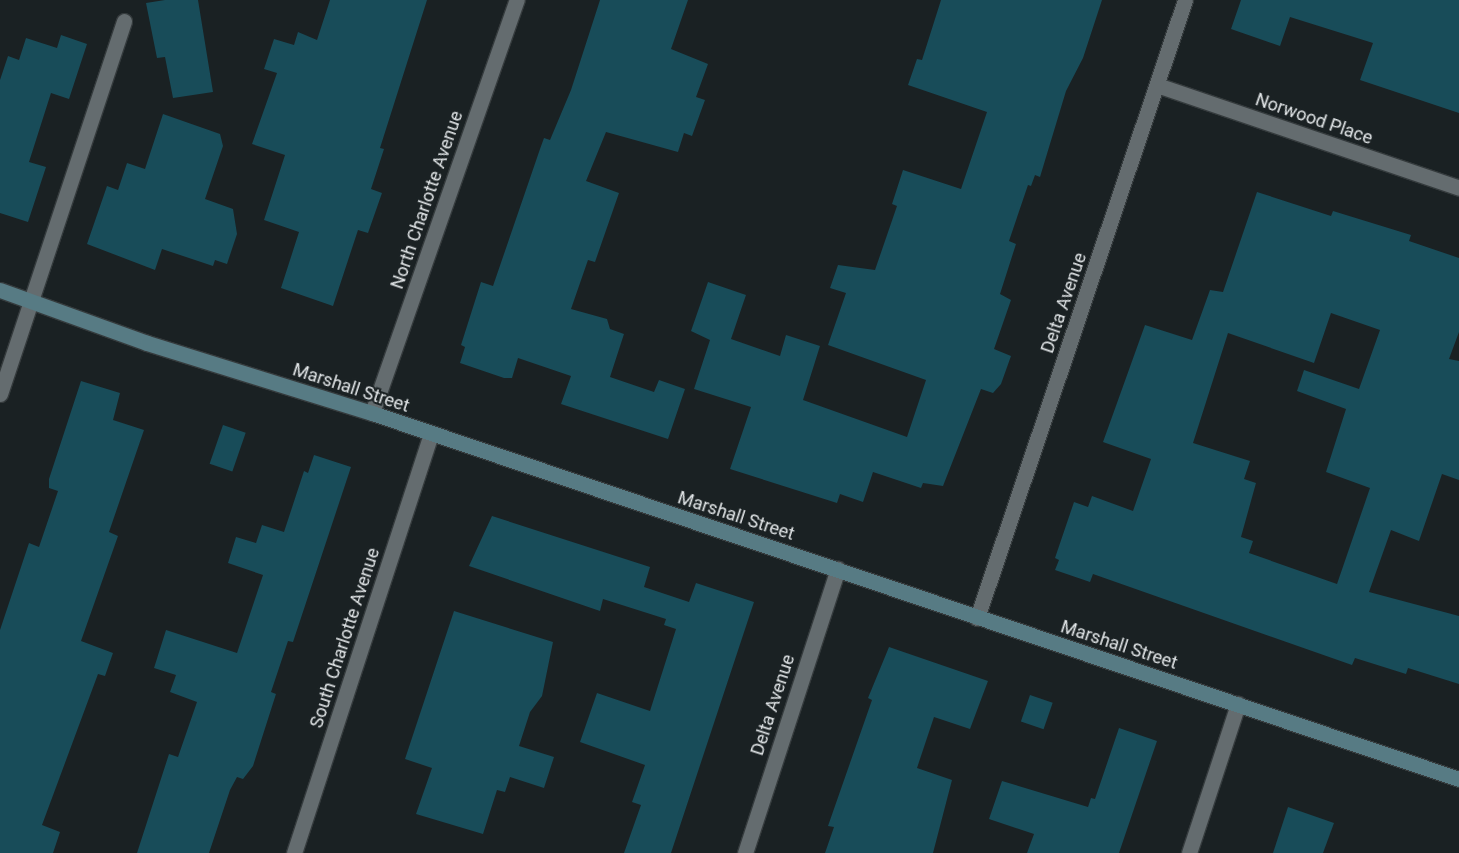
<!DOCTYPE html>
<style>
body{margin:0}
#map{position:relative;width:1459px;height:853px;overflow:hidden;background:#1a2123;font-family:Roboto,sans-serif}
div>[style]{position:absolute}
.building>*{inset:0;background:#184c59;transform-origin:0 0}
.roads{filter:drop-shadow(1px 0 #353b3d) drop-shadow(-1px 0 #353b3d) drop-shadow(0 1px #353b3d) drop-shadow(0 -1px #353b3d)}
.street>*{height:15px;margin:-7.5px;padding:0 7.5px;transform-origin:7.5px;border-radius:7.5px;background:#646c6f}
.secondary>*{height:15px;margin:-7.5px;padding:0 7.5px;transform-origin:7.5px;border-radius:7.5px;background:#577b84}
span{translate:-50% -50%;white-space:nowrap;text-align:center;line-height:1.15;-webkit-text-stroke:4px #1a2123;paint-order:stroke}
.street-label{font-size:18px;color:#e1e5e7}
</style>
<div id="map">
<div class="building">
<div style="clip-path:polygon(165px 0,198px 0,213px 92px,173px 98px,165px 57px,157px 58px,146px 3px)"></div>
<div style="clip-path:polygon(330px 0,427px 0,380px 148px,384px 149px,371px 189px,382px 193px,368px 233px,358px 230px,333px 306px,281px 288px,299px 232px,264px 220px,285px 155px,252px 144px,277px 73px,264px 69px,274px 39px,294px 45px,298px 32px,317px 40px)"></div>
<div style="clip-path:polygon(600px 0,688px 0,671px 49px,708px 64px,696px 97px,705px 100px,692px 136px,684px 133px,678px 152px,606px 132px,586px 181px,619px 193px,595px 262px,588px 260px,571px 309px,607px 319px,610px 329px,624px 334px,610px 377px,654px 392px,659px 380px,685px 389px,668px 439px,561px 404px,571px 376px,518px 358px,512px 378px,504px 378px,460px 363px,465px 347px,461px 345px,481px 282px,493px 286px,540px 149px,544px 138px,550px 140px,571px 90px)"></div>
<div style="clip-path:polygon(941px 0,1102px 0,1083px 58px,1066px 91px,1040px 177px,1035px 175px,1031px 186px,1028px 185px,1009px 241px,1016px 244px,1000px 294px,1011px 300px,994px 349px,1011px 356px,1001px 384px,993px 393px,981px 389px,943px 486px,923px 483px,921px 488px,873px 472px,863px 502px,840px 494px,837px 503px,730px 469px,751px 407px,694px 389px,710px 340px,691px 331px,708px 282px,746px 295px,731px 339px,780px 356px,786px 335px,820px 346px,803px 400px,907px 437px,926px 380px,828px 345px,846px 293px,830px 288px,838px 265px,875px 270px,897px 206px,892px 204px,903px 170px,961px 189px,987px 112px,908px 85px,917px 59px,922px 60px)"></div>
<div style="clip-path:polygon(1241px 0,1459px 0,1459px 113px,1360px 80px,1373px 43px,1290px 17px,1280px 46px,1231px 29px)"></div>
<div style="clip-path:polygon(61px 35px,87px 44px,69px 99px,51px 93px,29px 162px,46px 167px,28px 222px,0 213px,0 80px,8px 56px,19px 60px,26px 38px,57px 48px)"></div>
<div style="clip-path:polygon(163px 114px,220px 134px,223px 146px,205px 199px,233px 209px,237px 234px,227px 264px,215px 260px,213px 266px,162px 249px,155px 270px,87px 244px,107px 186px,118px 190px,127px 163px,145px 169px)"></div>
<div style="clip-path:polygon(evenodd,1257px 192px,1331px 216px,1333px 211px,1411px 235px,1409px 241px,1459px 258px,1459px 332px,1449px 359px,1459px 361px,1459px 480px,1442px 474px,1419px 541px,1391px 530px,1369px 592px,1459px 616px,1459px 684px,1408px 668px,1406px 674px,1355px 658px,1352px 665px,1093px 574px,1090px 582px,1055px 570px,1059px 560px,1055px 558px,1074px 502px,1088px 507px,1092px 496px,1133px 511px,1151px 459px,1103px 442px,1145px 325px,1192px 340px,1210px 290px,1223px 292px,1257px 192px,1331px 313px,1380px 330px,1359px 389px,1304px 370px,1297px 391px,1346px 409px,1326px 472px,1370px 488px,1337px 584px,1249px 553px,1253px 541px,1241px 537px,1256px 483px,1244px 479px,1250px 461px,1193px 443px,1228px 333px,1314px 363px,1331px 313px)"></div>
<div style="clip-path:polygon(81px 381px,120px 393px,113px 420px,144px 430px,109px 532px,118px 536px,81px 641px,113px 653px,105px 676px,98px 674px,42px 825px,60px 832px,53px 853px,0 853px,0 630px,29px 543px,39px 547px,58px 491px,49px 488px,49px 479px)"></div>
<div style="left:223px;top:425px;width:24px;height:41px;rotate:19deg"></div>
<div style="clip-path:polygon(314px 455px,351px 467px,293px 642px,288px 641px,271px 692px,276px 694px,253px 766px,243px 779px,237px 777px,230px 790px,209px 853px,137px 853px,169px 754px,178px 757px,197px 702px,170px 692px,176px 675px,154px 668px,166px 630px,237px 653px,263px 575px,228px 563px,236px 537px,256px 543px,262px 525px,284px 532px,304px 471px,308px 473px)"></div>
<div style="clip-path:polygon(492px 516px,650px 567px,644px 587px,689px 602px,696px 583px,754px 602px,671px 853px,624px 853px,641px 805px,632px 802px,645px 765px,580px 742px,597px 693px,650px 711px,676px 629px,664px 625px,666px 619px,603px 599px,600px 611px,469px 566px)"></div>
<div style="clip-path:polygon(454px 611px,553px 642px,542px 696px,530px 712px,519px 746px,554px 757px,544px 788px,510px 777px,505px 792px,497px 790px,483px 834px,416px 814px,432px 768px,405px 759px)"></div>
<div style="clip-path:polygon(889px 647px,988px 681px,970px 729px,934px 717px,917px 768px,952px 780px,933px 853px,825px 853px,834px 827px,828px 826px,872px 700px,868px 698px)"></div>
<div style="left:1030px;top:695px;width:24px;height:28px;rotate:19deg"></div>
<div style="clip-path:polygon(1119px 728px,1157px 741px,1119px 853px,1027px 853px,1034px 834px,989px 819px,1002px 781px,1088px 807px,1091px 798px,1095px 799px)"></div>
<div style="clip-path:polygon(1288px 807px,1334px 823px,1323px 853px,1273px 853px)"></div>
</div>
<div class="roads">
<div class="street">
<div style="left:1157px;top:85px;width:319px;rotate:18.8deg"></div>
<div style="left:0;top:394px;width:393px;rotate:-71.6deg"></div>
<div style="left:372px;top:413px;width:438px;rotate:-70.7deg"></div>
<div style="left:977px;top:618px;width:652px;rotate:-71.4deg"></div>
<div style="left:294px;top:853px;width:441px;rotate:-71.9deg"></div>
<div style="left:745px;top:853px;width:299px;rotate:-71.9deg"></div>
<div style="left:1189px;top:853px;width:157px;rotate:-71.8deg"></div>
</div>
<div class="secondary">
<div style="left:0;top:290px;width:156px;rotate:19.8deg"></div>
<div style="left:147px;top:343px;width:236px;rotate:17.3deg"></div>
<div style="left:372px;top:413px;width:1147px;rotate:18.61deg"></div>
</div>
</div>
<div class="street-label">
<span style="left:1314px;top:119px;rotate:19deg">Norwood Place</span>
<span style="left:427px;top:200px;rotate:-71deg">North Charlotte Avenue</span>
<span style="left:1064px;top:303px;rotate:-71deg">Delta Avenue</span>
<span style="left:351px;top:388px;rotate:18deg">Marshall Street</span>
<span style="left:736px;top:516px;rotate:18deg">Marshall Street</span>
<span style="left:345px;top:638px;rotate:-72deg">South Charlotte Avenue</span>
<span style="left:1119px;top:645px;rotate:18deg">Marshall Street</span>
<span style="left:773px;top:705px;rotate:-72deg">Delta Avenue</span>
</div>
</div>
